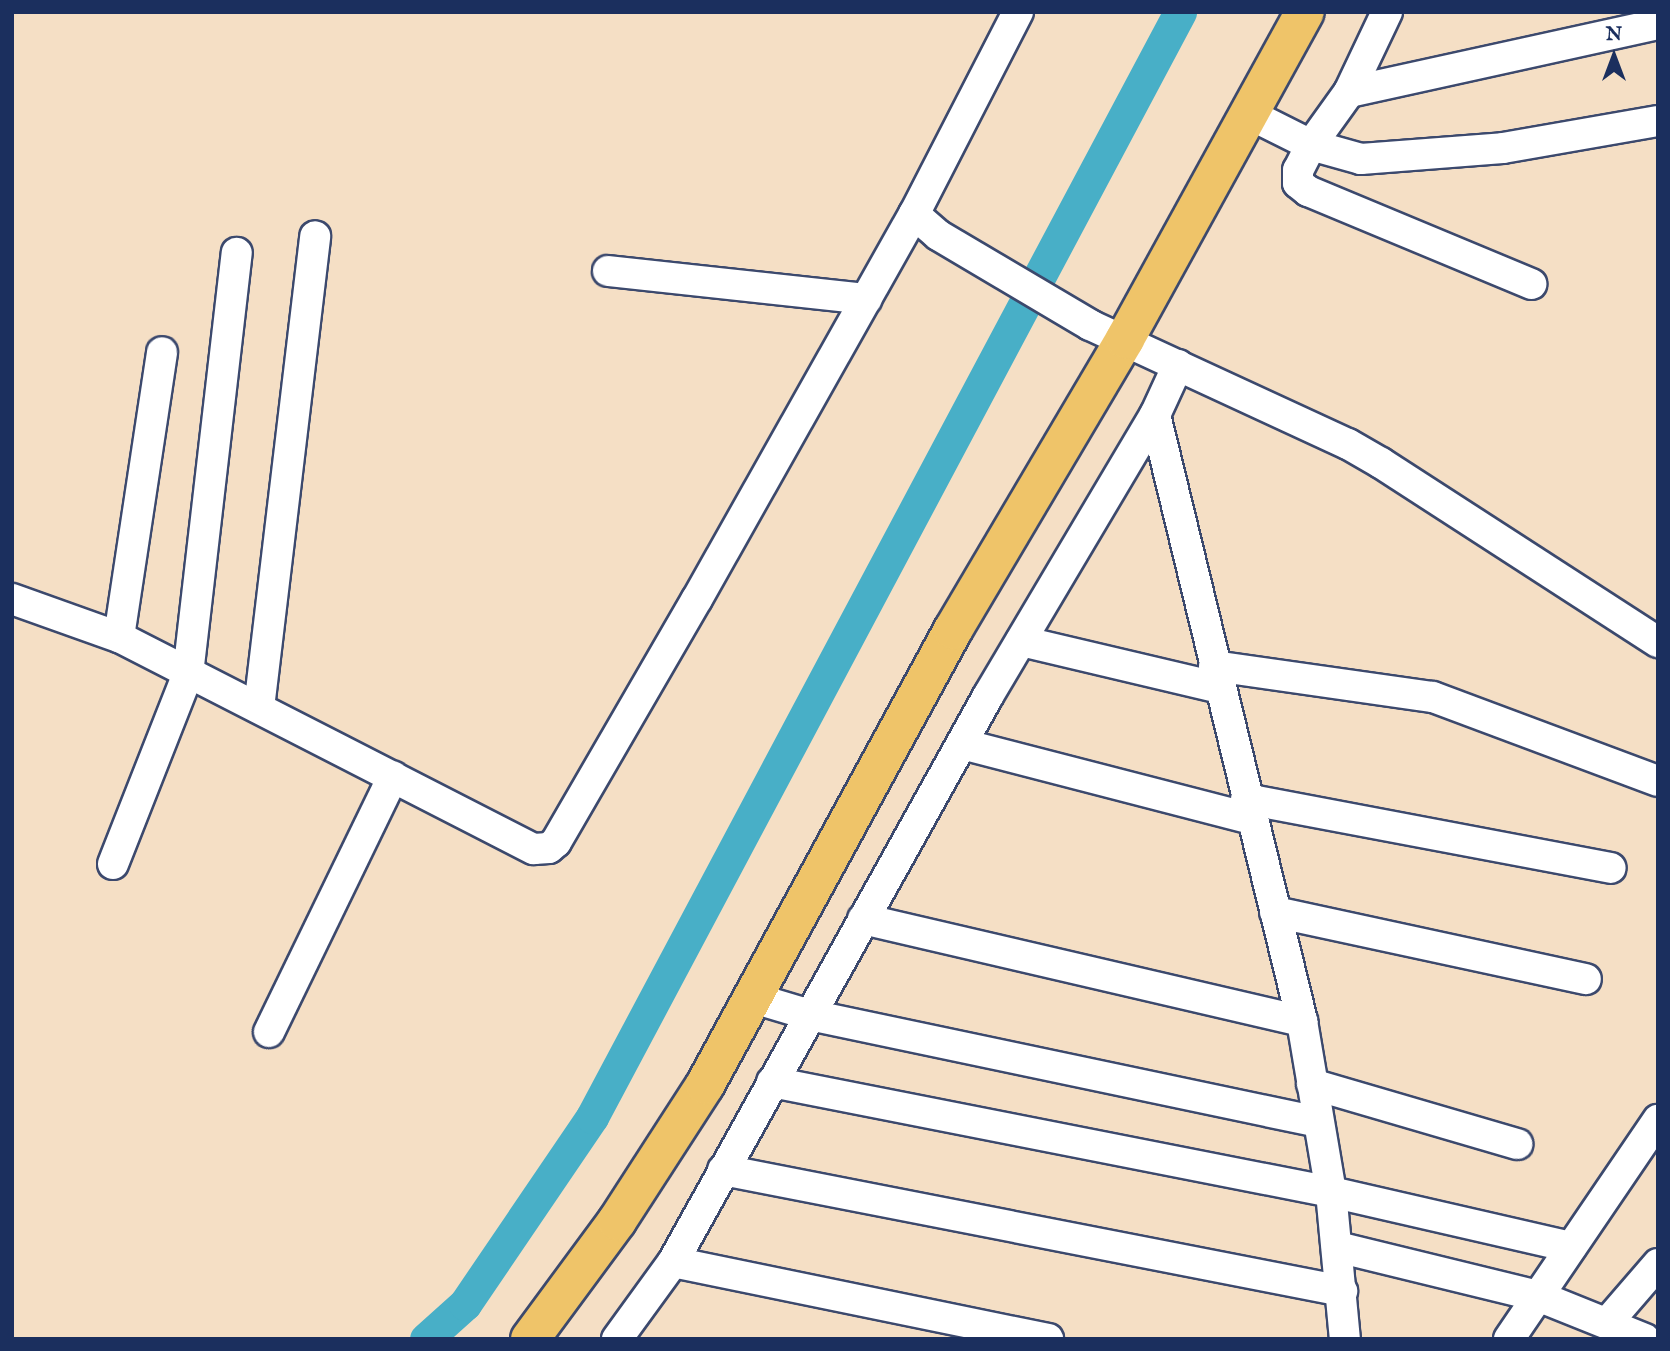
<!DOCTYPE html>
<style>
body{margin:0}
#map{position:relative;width:1670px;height:1351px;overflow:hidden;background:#f5dfc5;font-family:"IM FELL English",serif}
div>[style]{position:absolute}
.canal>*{height:33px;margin:-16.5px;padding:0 16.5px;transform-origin:16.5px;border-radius:16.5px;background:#48afc7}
.roads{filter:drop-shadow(2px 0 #3c496d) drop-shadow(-2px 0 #3c496d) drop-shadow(0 2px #3c496d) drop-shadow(0 -2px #3c496d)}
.street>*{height:30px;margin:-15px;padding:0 15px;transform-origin:15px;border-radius:15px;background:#fff}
.primary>*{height:38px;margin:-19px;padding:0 19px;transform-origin:19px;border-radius:19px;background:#efc469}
span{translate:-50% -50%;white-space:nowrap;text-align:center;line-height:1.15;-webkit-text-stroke:5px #fff;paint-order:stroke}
.frame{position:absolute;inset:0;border:14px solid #1b2f5e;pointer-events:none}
.north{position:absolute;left:1579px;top:21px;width:70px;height:70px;-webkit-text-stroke:5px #fff;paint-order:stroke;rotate:0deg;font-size:19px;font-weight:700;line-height:28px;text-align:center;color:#1b2f5e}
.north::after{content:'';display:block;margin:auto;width:24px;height:32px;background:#1b2f5e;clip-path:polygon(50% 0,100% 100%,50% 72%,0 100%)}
</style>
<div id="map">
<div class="canal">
<div style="left:426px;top:1339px;width:52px;rotate:-41.9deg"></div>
<div style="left:465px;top:1304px;width:226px;rotate:-55.8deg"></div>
<div style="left:592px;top:1117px;width:1252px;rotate:-61.98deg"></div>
</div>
<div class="roads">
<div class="street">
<div style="left:1018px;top:12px;width:227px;rotate:117.2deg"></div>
<div style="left:914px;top:214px;width:32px;rotate:41deg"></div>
<div style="left:938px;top:235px;width:177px;rotate:30.6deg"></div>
<div style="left:1090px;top:325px;width:284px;rotate:24.8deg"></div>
<div style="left:1348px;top:444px;width:38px;rotate:30deg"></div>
<div style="left:1381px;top:463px;width:330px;rotate:32.9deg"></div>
<div style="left:1387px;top:12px;width:89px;rotate:115.4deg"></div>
<div style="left:1349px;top:92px;width:65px;rotate:125.6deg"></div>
<div style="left:1311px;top:145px;width:28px;rotate:117deg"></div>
<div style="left:1298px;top:170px;width:13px;rotate:90deg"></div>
<div style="left:1298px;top:183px;width:13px;rotate:39deg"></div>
<div style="left:1308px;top:191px;width:242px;rotate:22.6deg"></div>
<div style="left:1349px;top:92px;width:316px;rotate:-12.4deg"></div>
<div style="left:1249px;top:114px;width:69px;rotate:26.6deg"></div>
<div style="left:1311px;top:145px;width:52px;rotate:15.6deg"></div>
<div style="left:1361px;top:159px;width:142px;rotate:-4.4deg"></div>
<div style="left:1503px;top:148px;width:157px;rotate:-9.9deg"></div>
<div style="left:608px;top:271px;width:260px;rotate:6.2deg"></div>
<div style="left:1178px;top:365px;width:55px;rotate:114.7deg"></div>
<div style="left:1155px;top:415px;width:624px;rotate:76.36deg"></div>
<div style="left:1302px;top:1021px;width:173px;rotate:80.4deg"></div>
<div style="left:1331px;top:1192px;width:148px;rotate:84.6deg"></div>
<div style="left:12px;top:599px;width:114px;rotate:19.6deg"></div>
<div style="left:119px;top:637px;width:466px;rotate:27.1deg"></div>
<div style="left:534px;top:849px;width:15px;rotate:-4deg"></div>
<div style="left:549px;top:848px;width:9px;rotate:-41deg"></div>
<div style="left:556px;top:842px;width:281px;rotate:-59.9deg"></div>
<div style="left:697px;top:599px;width:442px;rotate:-60.6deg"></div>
<div style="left:119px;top:637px;width:288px;rotate:-81.4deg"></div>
<div style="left:1021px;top:641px;width:204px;rotate:13.3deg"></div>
<div style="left:1214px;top:666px;width:221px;rotate:8.1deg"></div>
<div style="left:1433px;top:697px;width:240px;rotate:20.5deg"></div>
<div style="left:259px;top:708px;width:475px;rotate:-83.2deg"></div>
<div style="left:962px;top:744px;width:299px;rotate:14.5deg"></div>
<div style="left:1246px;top:799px;width:371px;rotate:10.7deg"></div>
<div style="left:113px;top:864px;width:204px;rotate:-68.5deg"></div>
<div style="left:188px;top:674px;width:424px;rotate:-83.4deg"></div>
<div style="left:1275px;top:912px;width:318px;rotate:12.2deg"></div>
<div style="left:863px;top:919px;width:451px;rotate:13.1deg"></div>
<div style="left:753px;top:998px;width:59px;rotate:16.6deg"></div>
<div style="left:810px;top:1015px;width:519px;rotate:11.89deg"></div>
<div style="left:269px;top:1032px;width:284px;rotate:-64.1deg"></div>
<div style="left:772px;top:1082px;width:570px;rotate:11.13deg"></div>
<div style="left:1331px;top:1192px;width:246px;rotate:12.9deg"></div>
<div style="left:1312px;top:1084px;width:214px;rotate:16.3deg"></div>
<div style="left:723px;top:1170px;width:631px;rotate:11.06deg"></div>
<div style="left:1337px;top:1247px;width:207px;rotate:13.7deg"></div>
<div style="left:1538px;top:1296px;width:115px;rotate:21.9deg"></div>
<div style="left:673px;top:1262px;width:383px;rotate:11.6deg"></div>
<div style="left:1607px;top:1323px;width:78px;rotate:-49.2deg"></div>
<div style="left:617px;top:1339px;width:95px;rotate:-54deg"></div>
<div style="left:673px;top:1262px;width:648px;rotate:-60.9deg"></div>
<div style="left:988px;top:696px;width:327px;rotate:-59.3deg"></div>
<div style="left:1509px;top:1339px;width:265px;rotate:-55.8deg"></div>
</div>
<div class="primary">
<div style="left:530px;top:1339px;width:147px;rotate:-53.6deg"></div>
<div style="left:617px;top:1221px;width:162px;rotate:-57.1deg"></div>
<div style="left:705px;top:1085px;width:518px;rotate:-61.41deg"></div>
<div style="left:953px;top:630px;width:338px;rotate:-59.4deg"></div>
<div style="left:1125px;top:339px;width:373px;rotate:-61.2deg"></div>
</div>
</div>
<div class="frame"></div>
<div class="north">N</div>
</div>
